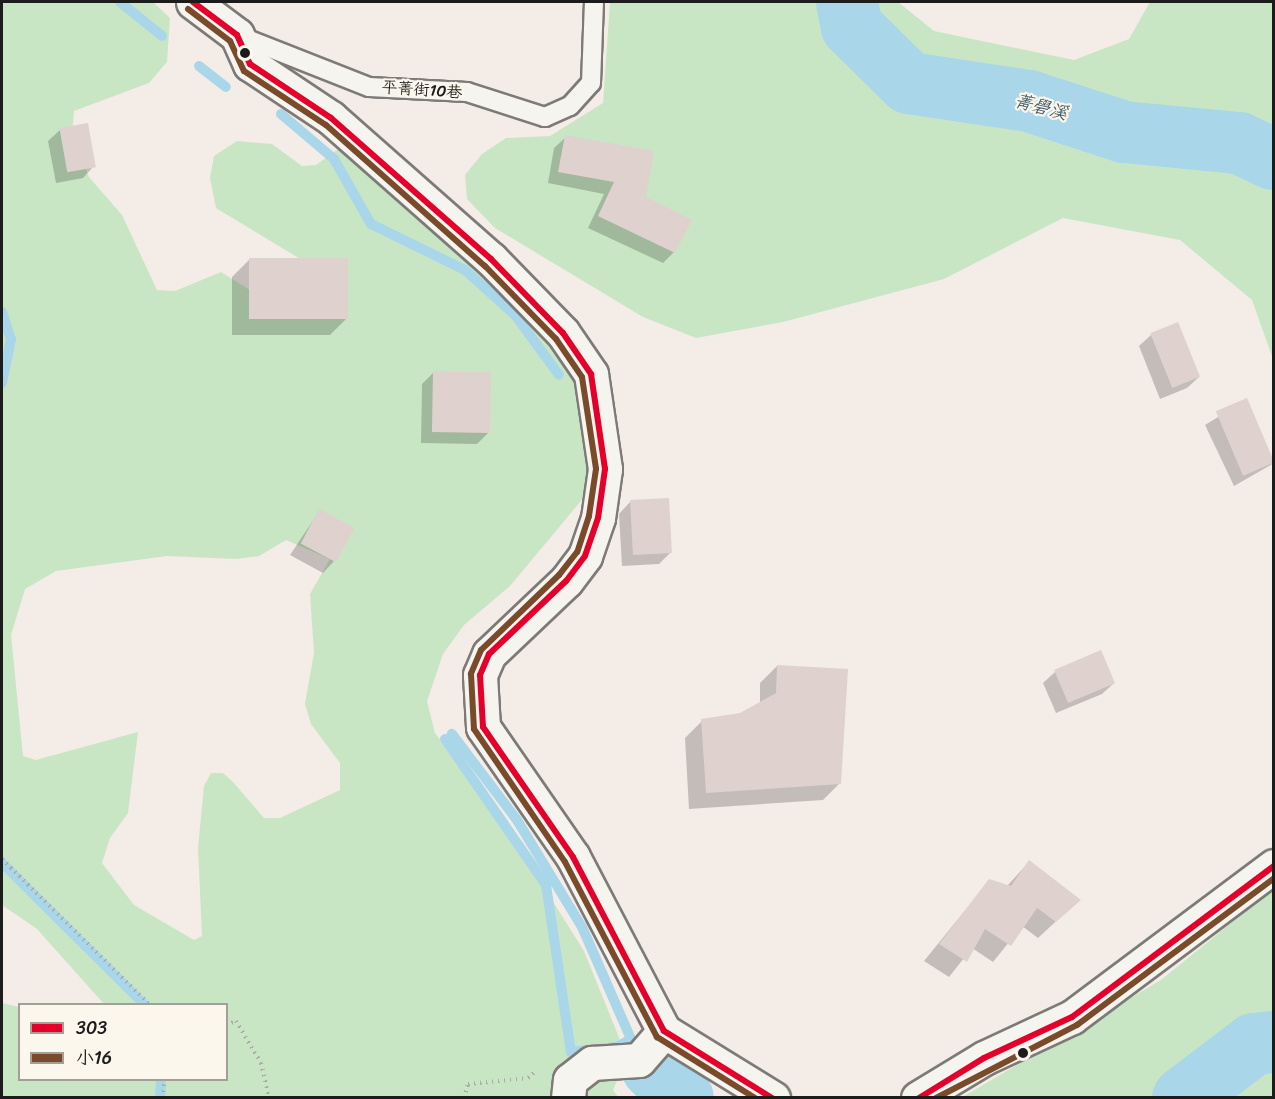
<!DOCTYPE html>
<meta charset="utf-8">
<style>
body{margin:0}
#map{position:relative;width:1275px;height:1099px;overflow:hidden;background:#f4ece6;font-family:Sriracha,"LXGW WenKai TC",sans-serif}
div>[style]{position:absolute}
.green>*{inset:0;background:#c9e6c4}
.shadow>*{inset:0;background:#0003}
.stream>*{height:10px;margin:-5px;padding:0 5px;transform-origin:5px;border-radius:5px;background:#aad6ea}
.river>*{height:62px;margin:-31px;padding:0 31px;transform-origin:31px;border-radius:31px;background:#aad6ea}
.building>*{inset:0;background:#dfd1cd;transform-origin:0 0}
.path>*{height:4px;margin-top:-2px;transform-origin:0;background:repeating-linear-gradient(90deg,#acaaa7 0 1.5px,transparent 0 6px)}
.roads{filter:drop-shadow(2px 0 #7d7a77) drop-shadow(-2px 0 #7d7a77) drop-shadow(0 2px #7d7a77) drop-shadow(0 -2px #7d7a77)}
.lane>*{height:18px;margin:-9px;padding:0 9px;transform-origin:9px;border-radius:9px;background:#f6f4ef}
.street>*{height:33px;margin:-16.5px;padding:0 16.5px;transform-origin:16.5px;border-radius:16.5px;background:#f6f4ef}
.secondary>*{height:33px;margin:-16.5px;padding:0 16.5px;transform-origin:16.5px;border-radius:16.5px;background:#f6f4ef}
.bus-1>*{height:6px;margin:-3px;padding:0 3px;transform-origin:3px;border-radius:3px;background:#e4002b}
.bus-2>*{height:6px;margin:-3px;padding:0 3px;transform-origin:3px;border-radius:3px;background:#7a4b2a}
.dots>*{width:16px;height:16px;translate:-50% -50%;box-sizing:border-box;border:3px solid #fbf7ec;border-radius:50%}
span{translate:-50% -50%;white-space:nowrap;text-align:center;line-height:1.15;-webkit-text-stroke:4.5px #fbf7ec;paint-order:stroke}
.street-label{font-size:16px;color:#1c1c1c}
.water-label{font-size:18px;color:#435a65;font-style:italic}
.frame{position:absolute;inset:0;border:3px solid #1c1c1c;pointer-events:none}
.legend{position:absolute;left:18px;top:1003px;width:210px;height:78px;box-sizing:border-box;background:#fbf7ec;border:2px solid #a29f99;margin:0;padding:8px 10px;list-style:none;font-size:18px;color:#1c1c1c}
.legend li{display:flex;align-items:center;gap:12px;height:30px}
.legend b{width:30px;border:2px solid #a29f99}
</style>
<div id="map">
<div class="green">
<div style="clip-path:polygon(evenodd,2px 2px,153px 2px,170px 18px,167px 62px,149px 83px,74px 111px,72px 136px,89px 177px,122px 215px,157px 290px,175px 291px,221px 272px,274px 305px,325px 274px,216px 208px,210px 178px,214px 156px,237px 141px,272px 144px,302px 166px,316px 165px,344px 145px,482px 258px,582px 382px,593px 468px,581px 501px,510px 586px,464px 625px,443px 654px,427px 701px,435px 733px,505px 825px,584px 951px,627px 1057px,613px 1090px,618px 1097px,2px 1097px,2px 1003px,19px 1007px,20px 1080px,226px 1080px,226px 1004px,104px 1004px,37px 929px,2px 905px,2px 2px,286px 540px,330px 559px,310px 594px,314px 653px,305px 704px,311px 724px,340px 763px,340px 790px,280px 818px,264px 818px,233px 782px,223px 773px,211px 773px,204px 786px,198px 848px,202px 936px,194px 940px,134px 905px,102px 863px,110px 838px,128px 813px,138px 732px,36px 760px,23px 756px,11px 635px,25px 589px,56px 571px,167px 556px,236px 559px,259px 556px,286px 540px)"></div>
<div style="clip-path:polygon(610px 2px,898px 2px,934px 31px,1074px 60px,1129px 39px,1150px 2px,1273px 2px,1273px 359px,1252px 300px,1180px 240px,1063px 218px,944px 279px,783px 322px,696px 338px,643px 317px,495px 228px,467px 199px,465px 175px,482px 154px,506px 138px,550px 136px,603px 103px)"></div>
<div style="clip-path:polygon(1273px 889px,1273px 1097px,961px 1098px,1161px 980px)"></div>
</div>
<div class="shadow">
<div style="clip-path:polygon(60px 130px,94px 166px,83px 178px,56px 183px,48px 141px)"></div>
<div style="clip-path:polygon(566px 137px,644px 198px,674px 252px,663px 263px,588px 228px,604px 194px,548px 183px,554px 148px)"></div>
<div style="clip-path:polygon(249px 260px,347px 318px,330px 335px,232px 335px,232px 277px)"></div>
<div style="clip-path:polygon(1178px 324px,1199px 377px,1187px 388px,1160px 399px,1139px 346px,1151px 335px)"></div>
<div style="clip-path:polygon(434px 372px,488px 433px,477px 444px,421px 443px,422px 384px)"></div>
<div style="clip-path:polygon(1246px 400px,1274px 463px,1234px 486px,1205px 425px)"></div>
<div style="clip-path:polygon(630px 502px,670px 553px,659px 564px,622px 566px,619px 514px)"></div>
<div style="clip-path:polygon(320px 510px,334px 561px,323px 573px,290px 555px)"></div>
<div style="clip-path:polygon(777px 666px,840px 783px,823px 800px,689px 809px,685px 738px,702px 721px,740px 714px,760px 704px,760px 683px)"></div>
<div style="clip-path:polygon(1055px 672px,1114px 683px,1102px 694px,1056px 713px,1043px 683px)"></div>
<div style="clip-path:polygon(1029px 862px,1079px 900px,1038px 938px,1022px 926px,993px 962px,972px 948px,949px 977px,924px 961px,989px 881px,1007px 886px)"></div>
</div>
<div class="stream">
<div style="left:120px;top:2px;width:54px;rotate:39deg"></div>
<div style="left:199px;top:66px;width:34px;rotate:38deg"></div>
<div style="left:281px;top:114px;width:70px;rotate:40.3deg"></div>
<div style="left:334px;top:159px;width:75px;rotate:60.4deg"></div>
<div style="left:371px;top:224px;width:105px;rotate:26.1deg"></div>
<div style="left:465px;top:270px;width:67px;rotate:42deg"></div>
<div style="left:515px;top:315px;width:74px;rotate:53.7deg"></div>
<div style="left:2px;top:312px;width:28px;rotate:72deg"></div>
<div style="left:11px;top:339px;width:45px;rotate:101.6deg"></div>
<div style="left:445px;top:739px;width:178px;rotate:55.3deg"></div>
<div style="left:546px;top:885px;width:169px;rotate:81.5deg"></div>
<div style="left:571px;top:1052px;width:46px;rotate:-6.2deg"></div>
<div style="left:617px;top:1047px;width:16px;rotate:-30deg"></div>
<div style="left:631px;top:1039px;width:122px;rotate:-113.6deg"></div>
<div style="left:582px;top:927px;width:125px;rotate:-121.3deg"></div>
<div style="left:517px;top:820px;width:108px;rotate:-127.1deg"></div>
<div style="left:2px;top:863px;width:200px;rotate:44.8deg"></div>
<div style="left:160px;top:1098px;width:18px;rotate:-87deg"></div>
</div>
<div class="river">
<div style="left:847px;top:2px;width:25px;rotate:79deg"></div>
<div style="left:852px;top:27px;width:80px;rotate:44.5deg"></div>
<div style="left:909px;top:83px;width:121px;rotate:8.5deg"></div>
<div style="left:1029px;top:101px;width:100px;rotate:18.1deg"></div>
<div style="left:1124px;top:132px;width:116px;rotate:5.5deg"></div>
<div style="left:1239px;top:143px;width:38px;rotate:25deg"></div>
<div style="left:652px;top:1068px;width:43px;rotate:44.1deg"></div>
<div style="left:1183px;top:1098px;width:89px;rotate:-37.3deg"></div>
<div style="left:1254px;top:1044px;width:20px;rotate:-6deg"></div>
</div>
<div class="building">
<div style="left:88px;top:123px;width:45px;height:29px;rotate:80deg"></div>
<div style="clip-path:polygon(565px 135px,654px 151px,646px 197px,692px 220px,675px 253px,598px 216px,614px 182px,558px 172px)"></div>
<div style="left:249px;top:258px;width:99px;height:61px"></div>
<div style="left:1178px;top:322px;width:59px;height:30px;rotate:68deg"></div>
<div style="left:433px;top:371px;width:58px;height:61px;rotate:1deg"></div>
<div style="left:1247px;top:398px;width:70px;height:34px;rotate:67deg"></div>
<div style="left:669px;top:498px;width:55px;height:39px;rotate:87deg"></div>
<div style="left:319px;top:509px;width:40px;height:39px;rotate:28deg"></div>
<div style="left:1101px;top:650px;width:36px;height:51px;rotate:67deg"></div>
<div style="clip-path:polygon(777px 665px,848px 669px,841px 784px,706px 793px,701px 719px,740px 713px,776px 693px)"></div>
<div style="clip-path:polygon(1029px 860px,1081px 900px,1056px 922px,1037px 908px,1011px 946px,985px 929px,967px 962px,939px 944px,989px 879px,1011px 886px)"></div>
</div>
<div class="path">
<div style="left:2px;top:859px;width:206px;rotate:44.6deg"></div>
<div style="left:226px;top:1025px;width:11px;rotate:-22deg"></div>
<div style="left:236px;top:1021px;width:49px;rotate:59.2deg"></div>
<div style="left:261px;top:1063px;width:36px;rotate:77deg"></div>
<div style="left:163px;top:1098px;width:18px;rotate:-84deg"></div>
<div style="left:464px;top:1098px;width:15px;rotate:-74deg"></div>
<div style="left:468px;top:1084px;width:60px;rotate:-5.7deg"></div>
<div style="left:528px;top:1078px;width:11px;rotate:-41deg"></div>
</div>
<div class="roads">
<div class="lane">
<div style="left:237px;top:35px;width:142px;rotate:21.5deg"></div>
<div style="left:369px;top:87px;width:98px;rotate:2.9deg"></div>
<div style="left:467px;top:92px;width:82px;rotate:17.8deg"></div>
<div style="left:545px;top:117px;width:27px;rotate:-24deg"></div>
<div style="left:570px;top:106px;width:31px;rotate:-48deg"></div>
<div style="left:591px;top:83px;width:81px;rotate:-87.9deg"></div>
</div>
<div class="street">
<div style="left:568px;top:1098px;width:18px;rotate:-84deg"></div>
<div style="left:570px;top:1080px;width:28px;rotate:-38deg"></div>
<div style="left:592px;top:1063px;width:47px;rotate:-3.7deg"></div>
<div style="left:639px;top:1060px;width:38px;rotate:-49deg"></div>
</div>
<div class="secondary">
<div style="left:193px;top:2px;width:55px;rotate:36.9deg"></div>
<div style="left:237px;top:35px;width:32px;rotate:66deg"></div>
<div style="left:250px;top:64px;width:97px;rotate:33.7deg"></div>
<div style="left:331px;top:118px;width:213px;rotate:41.4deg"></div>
<div style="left:491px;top:259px;width:103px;rotate:45.8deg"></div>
<div style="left:563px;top:333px;width:50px;rotate:55.7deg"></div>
<div style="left:591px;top:374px;width:96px;rotate:81.6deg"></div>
<div style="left:605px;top:469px;width:49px;rotate:98.1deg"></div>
<div style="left:598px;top:518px;width:40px;rotate:108.9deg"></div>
<div style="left:585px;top:556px;width:31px;rotate:127deg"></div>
<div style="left:566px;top:581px;width:106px;rotate:136.5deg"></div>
<div style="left:489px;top:654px;width:23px;rotate:113deg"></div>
<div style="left:480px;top:675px;width:52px;rotate:86.7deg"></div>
<div style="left:483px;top:727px;width:158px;rotate:55.3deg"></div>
<div style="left:573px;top:857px;width:196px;rotate:62.4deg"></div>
<div style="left:664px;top:1031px;width:128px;rotate:31.6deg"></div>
<div style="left:918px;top:1098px;width:77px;rotate:-31.2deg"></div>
<div style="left:984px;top:1058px;width:97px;rotate:-25deg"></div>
<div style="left:1072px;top:1017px;width:252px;rotate:-36.8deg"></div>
</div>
</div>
<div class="bus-1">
<div style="left:193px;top:2px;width:55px;rotate:36.9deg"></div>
<div style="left:237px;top:35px;width:32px;rotate:66deg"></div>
<div style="left:250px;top:64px;width:97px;rotate:33.7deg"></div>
<div style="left:331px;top:118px;width:213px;rotate:41.4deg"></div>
<div style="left:491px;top:259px;width:103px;rotate:45.8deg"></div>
<div style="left:563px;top:333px;width:50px;rotate:55.7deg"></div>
<div style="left:591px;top:374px;width:96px;rotate:81.6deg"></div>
<div style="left:605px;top:469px;width:49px;rotate:98.1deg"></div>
<div style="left:598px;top:518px;width:40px;rotate:108.9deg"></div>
<div style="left:585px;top:556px;width:31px;rotate:127deg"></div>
<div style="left:566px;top:581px;width:106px;rotate:136.5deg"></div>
<div style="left:489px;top:654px;width:23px;rotate:113deg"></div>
<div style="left:480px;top:675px;width:52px;rotate:86.7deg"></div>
<div style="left:483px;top:727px;width:158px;rotate:55.3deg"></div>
<div style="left:573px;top:857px;width:196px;rotate:62.4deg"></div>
<div style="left:664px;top:1031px;width:127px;rotate:31.8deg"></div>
<div style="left:919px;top:1098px;width:76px;rotate:-31.6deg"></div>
<div style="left:984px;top:1058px;width:97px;rotate:-25deg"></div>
<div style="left:1072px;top:1017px;width:252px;rotate:-36.8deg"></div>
</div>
<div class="bus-2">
<div style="left:188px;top:9px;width:53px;rotate:37.3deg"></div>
<div style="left:230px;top:41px;width:33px;rotate:65deg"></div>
<div style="left:244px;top:71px;width:98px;rotate:33.4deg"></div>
<div style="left:326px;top:125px;width:213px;rotate:41.6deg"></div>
<div style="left:485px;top:266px;width:102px;rotate:45.8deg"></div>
<div style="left:556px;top:339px;width:46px;rotate:55.6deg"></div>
<div style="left:582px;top:377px;width:93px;rotate:81.3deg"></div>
<div style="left:596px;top:469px;width:48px;rotate:98.5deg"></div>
<div style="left:589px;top:516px;width:38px;rotate:108deg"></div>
<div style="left:577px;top:552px;width:29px;rotate:128deg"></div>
<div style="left:559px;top:575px;width:108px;rotate:136.1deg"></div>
<div style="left:481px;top:650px;width:26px;rotate:113deg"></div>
<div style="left:471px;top:674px;width:55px;rotate:86.9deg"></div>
<div style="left:474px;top:729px;width:161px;rotate:55.6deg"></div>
<div style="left:565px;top:862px;width:198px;rotate:62.3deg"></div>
<div style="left:657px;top:1037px;width:115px;rotate:31.9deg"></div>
<div style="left:936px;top:1098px;width:159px;rotate:-27.4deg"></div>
<div style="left:1077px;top:1025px;width:246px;rotate:-36.7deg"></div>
</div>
<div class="dots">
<div style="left:245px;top:53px;background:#1c1c1c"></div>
<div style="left:1023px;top:1053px;background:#1c1c1c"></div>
</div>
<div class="street-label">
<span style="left:422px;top:90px;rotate:4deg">平菁街10巷</span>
</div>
<div class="water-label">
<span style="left:1041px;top:107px;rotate:15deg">菁礐溪</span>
</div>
<div class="frame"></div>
<ul class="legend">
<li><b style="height:8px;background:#e4002b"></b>303</li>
<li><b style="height:8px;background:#7a4b2a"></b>小16</li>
</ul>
</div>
